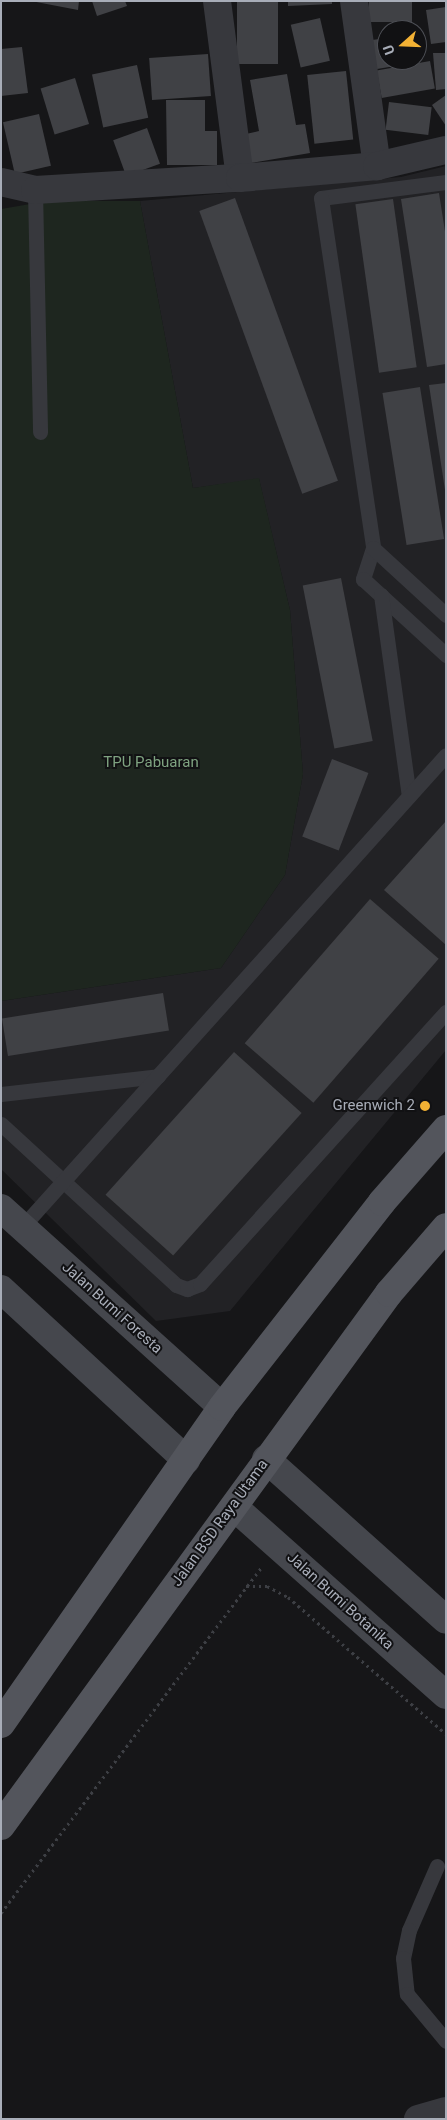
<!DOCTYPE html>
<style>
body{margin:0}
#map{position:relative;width:447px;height:2120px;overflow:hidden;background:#161618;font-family:Roboto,sans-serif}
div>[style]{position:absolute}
.built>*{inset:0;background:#222225}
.green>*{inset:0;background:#1e261f}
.building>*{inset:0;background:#404145;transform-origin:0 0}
.path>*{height:3px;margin-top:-1.5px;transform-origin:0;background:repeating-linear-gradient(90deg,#3d3f44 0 2.5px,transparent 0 6.5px)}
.service>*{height:15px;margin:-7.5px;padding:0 7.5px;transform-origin:7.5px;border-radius:7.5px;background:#37383d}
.minor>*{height:28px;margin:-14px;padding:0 14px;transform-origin:14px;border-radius:14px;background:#37383d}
.secondary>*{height:28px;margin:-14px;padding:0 14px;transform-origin:14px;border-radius:14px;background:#45474d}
.primary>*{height:28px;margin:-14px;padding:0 14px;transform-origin:14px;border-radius:14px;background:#53555c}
.dots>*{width:14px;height:14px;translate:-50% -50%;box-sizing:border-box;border:2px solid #111113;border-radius:50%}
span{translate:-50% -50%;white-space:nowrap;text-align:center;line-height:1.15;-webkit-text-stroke:4px #111113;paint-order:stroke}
.park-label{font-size:15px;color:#7fa381}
.poi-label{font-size:15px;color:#a8adb8}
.right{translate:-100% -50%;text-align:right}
.street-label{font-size:15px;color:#a8adb8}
.frame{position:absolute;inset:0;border:2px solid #a8adb8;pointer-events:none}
.north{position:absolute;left:377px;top:20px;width:50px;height:50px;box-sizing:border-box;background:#111113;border:1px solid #4d4f55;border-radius:50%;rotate:250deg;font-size:14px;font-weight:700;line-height:20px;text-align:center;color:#a8adb8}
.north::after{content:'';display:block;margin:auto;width:18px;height:22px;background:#f2b134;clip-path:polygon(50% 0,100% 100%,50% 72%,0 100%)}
</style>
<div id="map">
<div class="built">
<div style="clip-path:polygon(446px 166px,446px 1050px,230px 1311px,156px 1321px,1px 1169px,1px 1001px,221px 968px,285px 875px,303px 774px,290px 610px,259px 479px,193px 488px,140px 201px,401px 177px)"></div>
</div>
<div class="green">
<div style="clip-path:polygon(48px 201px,140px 201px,193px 488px,259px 478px,290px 610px,303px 774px,285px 875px,221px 968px,1px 1001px,1px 209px)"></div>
</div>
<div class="building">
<div style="clip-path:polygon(31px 1px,79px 1px,78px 10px)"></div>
<div style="clip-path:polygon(92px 1px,125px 1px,127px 6px,97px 16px)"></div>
<div style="left:237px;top:1px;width:41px;height:63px"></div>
<div style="clip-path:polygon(288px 1px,332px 1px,332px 4px,288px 6px)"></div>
<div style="left:369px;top:1px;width:43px;height:21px"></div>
<div style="clip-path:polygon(446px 7px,446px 42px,431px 44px,426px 10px)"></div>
<div style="left:320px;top:18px;width:44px;height:30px;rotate:77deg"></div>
<div style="clip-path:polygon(387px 38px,387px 60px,419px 62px,377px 69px,372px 40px)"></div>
<div style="clip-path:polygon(22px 47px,28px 93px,1px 96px,1px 49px)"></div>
<div style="clip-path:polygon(433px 53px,446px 53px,446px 89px,436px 90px)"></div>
<div style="left:208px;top:54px;width:42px;height:59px;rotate:86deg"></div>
<div style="left:430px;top:61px;width:28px;height:54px;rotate:80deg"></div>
<div style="left:137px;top:65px;width:54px;height:46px;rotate:78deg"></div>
<div style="left:346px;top:71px;width:69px;height:39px;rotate:84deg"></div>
<div style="clip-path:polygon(287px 74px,296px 125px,305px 124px,310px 153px,251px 163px,246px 134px,259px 131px,250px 80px)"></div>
<div style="left:75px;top:78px;width:48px;height:36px;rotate:73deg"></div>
<div style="clip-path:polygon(446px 95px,446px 126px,432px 105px)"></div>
<div style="clip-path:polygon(166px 100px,205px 100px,205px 131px,217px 131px,217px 165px,167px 165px)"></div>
<div style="left:389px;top:102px;width:43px;height:28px;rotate:7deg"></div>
<div style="left:39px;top:114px;width:53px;height:37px;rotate:77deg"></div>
<div style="left:147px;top:128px;width:38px;height:36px;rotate:70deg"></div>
<div style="clip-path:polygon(439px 193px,446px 238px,446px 364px,427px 367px,401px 199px)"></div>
<div style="left:235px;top:198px;width:301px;height:38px;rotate:70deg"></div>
<div style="left:393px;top:199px;width:170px;height:38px;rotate:82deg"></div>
<div style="clip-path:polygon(446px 383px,446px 490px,445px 490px,429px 385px)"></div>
<div style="left:420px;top:387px;width:154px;height:38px;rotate:81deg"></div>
<div style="left:341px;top:578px;width:166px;height:39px;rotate:79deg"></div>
<div style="left:332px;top:759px;width:39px;height:83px;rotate:21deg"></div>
<div style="clip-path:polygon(446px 821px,446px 945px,384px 890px)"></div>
<div style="left:370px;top:899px;width:91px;height:191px;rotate:41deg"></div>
<div style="left:163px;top:993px;width:38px;height:163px;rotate:81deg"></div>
<div style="left:234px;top:1052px;width:91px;height:192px;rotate:42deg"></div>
</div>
<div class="path">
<div style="left:246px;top:1586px;width:21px"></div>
<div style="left:267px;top:1586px;width:24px;rotate:28deg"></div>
<div style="left:288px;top:1597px;width:209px;rotate:40.9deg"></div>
<div style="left:1px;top:1913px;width:432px;rotate:-53deg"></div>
</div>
<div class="service">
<div style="left:446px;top:182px;width:126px;rotate:172.7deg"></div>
<div style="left:321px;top:198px;width:354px;rotate:81.5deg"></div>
<div style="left:373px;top:548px;width:33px;rotate:108deg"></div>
<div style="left:363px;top:579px;width:113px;rotate:42.5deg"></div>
<div style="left:35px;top:190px;width:242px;rotate:88.8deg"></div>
<div style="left:373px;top:548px;width:99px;rotate:42.5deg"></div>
<div style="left:381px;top:595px;width:203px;rotate:82.1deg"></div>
<div style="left:1px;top:1094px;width:158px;rotate:-6.5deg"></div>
<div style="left:1px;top:1124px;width:238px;rotate:42.6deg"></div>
<div style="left:176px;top:1285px;width:12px;rotate:20deg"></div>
<div style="left:187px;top:1289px;width:14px;rotate:-21deg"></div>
<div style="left:200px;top:1284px;width:367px;rotate:-47.9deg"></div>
<div style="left:22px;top:1227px;width:634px;rotate:-48.07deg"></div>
<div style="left:437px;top:1866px;width:70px;rotate:113.6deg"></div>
<div style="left:409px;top:1930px;width:29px;rotate:102deg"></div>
<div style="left:403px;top:1958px;width:36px;rotate:84deg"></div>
<div style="left:407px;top:1994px;width:61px;rotate:50.3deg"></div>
</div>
<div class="minor">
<div style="left:217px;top:1px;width:178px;rotate:82.6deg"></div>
<div style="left:354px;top:1px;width:167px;rotate:82.1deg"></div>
<div style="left:1px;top:182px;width:35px;rotate:13deg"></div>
<div style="left:35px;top:190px;width:205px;rotate:-3.4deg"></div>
<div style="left:240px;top:178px;width:138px;rotate:-5deg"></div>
<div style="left:377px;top:166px;width:71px;rotate:-13.1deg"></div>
<div style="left:418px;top:2119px;width:29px;rotate:-16deg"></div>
</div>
<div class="secondary">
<div style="left:1px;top:1208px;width:297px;rotate:42deg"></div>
<div style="left:1px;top:1289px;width:252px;rotate:42.7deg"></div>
<div style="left:266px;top:1459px;width:241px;rotate:41.8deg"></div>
<div style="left:234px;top:1507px;width:283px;rotate:41.6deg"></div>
</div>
<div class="primary">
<div style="left:1px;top:1724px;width:386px;rotate:-55.1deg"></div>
<div style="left:222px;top:1407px;width:260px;rotate:-52deg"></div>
<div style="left:382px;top:1202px;width:97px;rotate:-48.8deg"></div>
<div style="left:1px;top:1826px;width:659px;rotate:-53.95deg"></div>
<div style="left:389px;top:1293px;width:87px;rotate:-49.2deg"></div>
</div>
<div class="dots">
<div style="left:425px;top:1106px;background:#f2b134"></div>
</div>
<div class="park-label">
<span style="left:151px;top:763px">TPU Pabuaran</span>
</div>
<div class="poi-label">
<span class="right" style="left:415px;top:1106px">Greenwich 2</span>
</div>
<div class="street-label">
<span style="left:112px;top:1308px;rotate:42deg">Jalan Bumi Foresta</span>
<span style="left:220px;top:1523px;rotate:-54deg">Jalan BSD Raya Utama</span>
<span style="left:340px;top:1601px;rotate:42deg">Jalan Bumi Botanika</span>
</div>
<div class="frame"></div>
<div class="north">U</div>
</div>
